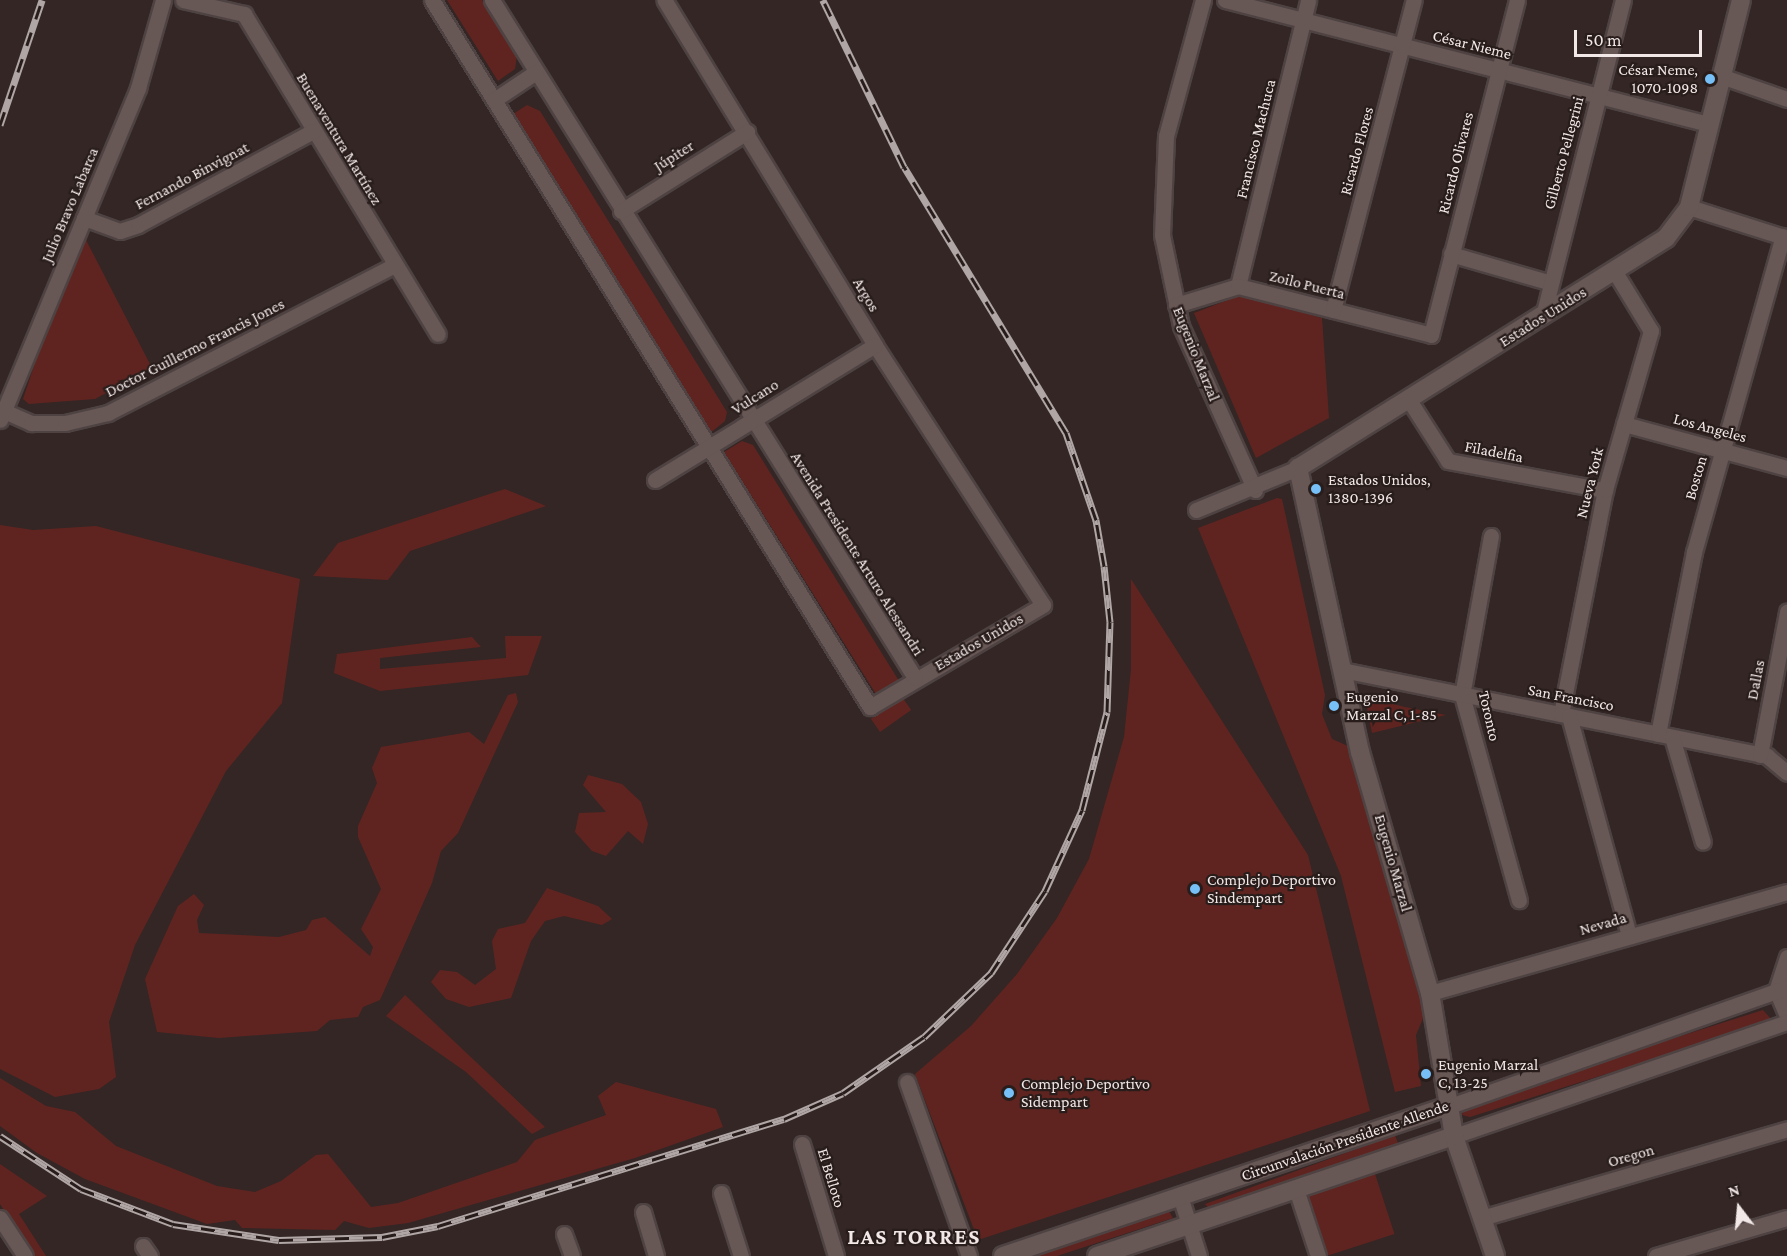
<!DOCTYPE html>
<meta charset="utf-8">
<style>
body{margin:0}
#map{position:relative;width:1787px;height:1256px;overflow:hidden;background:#332625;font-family:"Crimson Pro",serif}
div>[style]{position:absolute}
.green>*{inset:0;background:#602420;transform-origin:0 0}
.roads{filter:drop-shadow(2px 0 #4e4342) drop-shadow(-2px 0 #4e4342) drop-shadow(0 2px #4e4342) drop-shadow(0 -2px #4e4342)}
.minor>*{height:15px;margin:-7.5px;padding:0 7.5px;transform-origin:7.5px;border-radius:7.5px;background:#675755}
.secondary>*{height:18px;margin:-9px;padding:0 9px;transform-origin:9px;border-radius:9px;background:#675755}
.rail>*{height:7px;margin-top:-3.5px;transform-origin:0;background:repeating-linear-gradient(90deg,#291d1b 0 14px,#b0a6a5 0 28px);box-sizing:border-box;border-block:2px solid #b0a6a5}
.dots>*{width:16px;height:16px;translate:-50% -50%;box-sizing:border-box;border:3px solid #291d1b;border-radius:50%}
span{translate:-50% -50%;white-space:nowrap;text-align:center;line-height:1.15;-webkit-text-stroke:4.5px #291d1b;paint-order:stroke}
.street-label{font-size:16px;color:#f1e8e7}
.poi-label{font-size:16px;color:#f1e8e7}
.right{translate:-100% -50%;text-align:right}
.left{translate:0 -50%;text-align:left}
.district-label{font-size:22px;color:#f1e8e7;font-weight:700;letter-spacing:1.5px}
.north{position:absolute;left:1709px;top:1178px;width:60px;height:60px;-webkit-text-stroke:4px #291d1b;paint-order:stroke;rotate:344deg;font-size:16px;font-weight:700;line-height:24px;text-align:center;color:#f1e8e7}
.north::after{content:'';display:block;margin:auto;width:21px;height:27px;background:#f1e8e7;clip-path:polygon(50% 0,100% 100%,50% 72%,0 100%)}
.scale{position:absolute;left:1574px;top:30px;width:128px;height:27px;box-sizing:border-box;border:3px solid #f1e8e7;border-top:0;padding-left:8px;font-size:18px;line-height:21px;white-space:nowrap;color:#f1e8e7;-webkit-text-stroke:4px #291d1b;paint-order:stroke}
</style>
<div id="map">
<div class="green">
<div style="clip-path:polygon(447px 0,482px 0,517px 55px,515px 69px,498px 81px)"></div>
<div style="clip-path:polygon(527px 105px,540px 111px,727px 412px,725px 421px,709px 434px,510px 116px)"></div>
<div style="clip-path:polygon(86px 240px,152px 368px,95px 399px,29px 404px,23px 399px,36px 360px)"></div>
<div style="clip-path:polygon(1241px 295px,1322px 318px,1329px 418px,1256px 458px,1194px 313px)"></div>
<div style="clip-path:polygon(742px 441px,753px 445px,899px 681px,876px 694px,724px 452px)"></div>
<div style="clip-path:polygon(505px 489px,546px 506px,410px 551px,388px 580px,313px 576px,338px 543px)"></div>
<div style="clip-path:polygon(1277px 498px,1282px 499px,1325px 695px,1322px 714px,1332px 739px,1348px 746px,1421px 995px,1424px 1016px,1416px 1035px,1421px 1086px,1395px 1092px,1341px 876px,1198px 528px)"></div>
<div style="clip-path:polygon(0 525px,33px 530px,96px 526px,300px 579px,282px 703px,226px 771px,135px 945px,109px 1022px,116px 1077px,99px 1089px,55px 1097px,0 1069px)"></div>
<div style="clip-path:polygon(1131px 579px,1308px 855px,1370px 1111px,978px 1240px,915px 1074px,971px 1026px,1017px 974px,1057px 918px,1089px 859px,1124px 737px,1131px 669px)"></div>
<div style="clip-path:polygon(505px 636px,542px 636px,528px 675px,380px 691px,334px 673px,337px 654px,472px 637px,481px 647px,380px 658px,380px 669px,506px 658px)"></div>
<div style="clip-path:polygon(516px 693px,518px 702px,458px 833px,441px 851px,432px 883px,380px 1000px,363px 1007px,358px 1017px,330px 1020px,317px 1031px,219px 1038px,157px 1032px,145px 979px,178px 906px,194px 894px,204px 905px,197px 920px,199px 933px,279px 937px,306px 930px,312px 920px,325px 917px,370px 956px,373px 947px,361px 929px,381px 889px,358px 837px,358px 826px,377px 783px,372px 768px,381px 747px,469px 732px,484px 744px,508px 695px)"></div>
<div style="left:902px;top:697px;width:16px;height:38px;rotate:55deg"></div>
<div style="clip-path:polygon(1365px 697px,1405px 707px,1446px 715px,1372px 733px)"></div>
<div style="clip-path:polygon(588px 775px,622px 784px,641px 802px,648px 824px,643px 844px,628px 831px,606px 856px,592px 851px,575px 832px,579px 813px,606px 812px,583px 785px)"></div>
<div style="clip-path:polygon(547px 888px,598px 906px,612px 919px,602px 925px,564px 916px,545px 921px,531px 941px,511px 998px,469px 1007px,446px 999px,431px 982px,440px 970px,457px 972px,475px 985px,496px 969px,492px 941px,498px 929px,525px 923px)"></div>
<div style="clip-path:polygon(405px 995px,545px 1127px,532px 1134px,466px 1072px,386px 1016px)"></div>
<div style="clip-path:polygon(1763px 1010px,1771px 1019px,1764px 1024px,1470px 1117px,1462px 1115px,1465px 1104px)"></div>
<div style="clip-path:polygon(0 1078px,46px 1106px,75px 1112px,116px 1146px,217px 1186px,255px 1192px,281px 1181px,316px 1155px,328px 1154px,371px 1207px,398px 1203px,517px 1162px,535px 1140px,606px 1115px,598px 1096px,616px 1082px,716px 1109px,723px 1127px,635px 1158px,408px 1223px,369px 1228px,344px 1221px,335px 1230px,242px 1228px,235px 1220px,207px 1224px,85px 1179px,37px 1153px,0 1126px)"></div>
<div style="clip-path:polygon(1395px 1135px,1399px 1146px,1210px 1210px,1205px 1204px)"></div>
<div style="clip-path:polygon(0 1164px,47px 1196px,19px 1214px,46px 1256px,34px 1256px,0 1204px)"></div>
<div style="left:1375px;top:1174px;width:63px;height:73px;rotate:72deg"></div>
<div style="clip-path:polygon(1167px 1208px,1173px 1218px,1057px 1256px,1023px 1256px)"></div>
</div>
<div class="roads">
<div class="minor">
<div style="left:183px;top:0;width:63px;rotate:12.9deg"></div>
<div style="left:244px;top:14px;width:374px;rotate:58.8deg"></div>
<div style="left:432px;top:0;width:832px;rotate:58.22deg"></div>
<div style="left:870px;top:707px;width:201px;rotate:-30.5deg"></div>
<div style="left:1043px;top:605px;width:310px;rotate:-122.9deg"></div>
<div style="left:875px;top:345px;width:404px;rotate:-121.4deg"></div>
<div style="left:492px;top:0;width:799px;rotate:58.04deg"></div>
<div style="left:1203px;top:0;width:141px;rotate:105.2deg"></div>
<div style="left:1166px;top:136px;width:99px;rotate:92.3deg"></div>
<div style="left:1162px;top:235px;width:93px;rotate:78.2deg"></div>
<div style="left:1181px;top:326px;width:180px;rotate:65.7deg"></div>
<div style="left:1225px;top:0;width:500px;rotate:14.4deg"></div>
<div style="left:1721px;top:76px;width:70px;rotate:19.2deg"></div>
<div style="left:494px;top:100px;width:50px;rotate:-33.7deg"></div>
<div style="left:1689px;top:207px;width:103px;rotate:17.6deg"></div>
<div style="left:621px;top:211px;width:149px;rotate:-32.1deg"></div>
<div style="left:84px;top:218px;width:38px;rotate:20deg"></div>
<div style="left:120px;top:231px;width:19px;rotate:-18deg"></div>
<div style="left:138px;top:225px;width:199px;rotate:-28.2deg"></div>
<div style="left:1451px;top:254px;width:101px;rotate:16.1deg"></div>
<div style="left:1238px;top:286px;width:294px;rotate:-76.2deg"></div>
<div style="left:1176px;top:305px;width:65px;rotate:-17deg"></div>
<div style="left:1238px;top:286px;width:199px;rotate:14.2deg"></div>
<div style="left:1431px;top:335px;width:346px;rotate:-75.6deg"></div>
<div style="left:1333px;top:310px;width:320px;rotate:-75.4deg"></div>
<div style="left:1543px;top:316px;width:326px;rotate:-75.8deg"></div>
<div style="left:1409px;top:400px;width:72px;rotate:57.4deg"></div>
<div style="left:1448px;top:461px;width:160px;rotate:10.5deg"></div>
<div style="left:4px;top:411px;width:30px;rotate:24deg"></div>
<div style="left:31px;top:423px;width:34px"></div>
<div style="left:65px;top:423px;width:44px;rotate:-13.1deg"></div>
<div style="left:108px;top:413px;width:323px;rotate:-27.3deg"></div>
<div style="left:0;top:420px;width:360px;rotate:-67.4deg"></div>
<div style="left:138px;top:88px;width:91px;rotate:-74.1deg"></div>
<div style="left:1624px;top:424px;width:169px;rotate:15.1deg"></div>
<div style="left:655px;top:480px;width:258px;rotate:-31.5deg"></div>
<div style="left:1196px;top:510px;width:110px;rotate:-22.4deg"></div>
<div style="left:1491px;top:536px;width:162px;rotate:100.3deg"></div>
<div style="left:1462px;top:695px;width:213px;rotate:74.5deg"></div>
<div style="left:1342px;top:670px;width:434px;rotate:11.4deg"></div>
<div style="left:1767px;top:756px;width:26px;rotate:40deg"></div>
<div style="left:1561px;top:714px;width:228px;rotate:-78.9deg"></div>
<div style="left:1605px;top:490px;width:166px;rotate:-73.9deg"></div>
<div style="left:1651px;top:331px;width:69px;rotate:-121.4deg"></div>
<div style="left:1569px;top:716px;width:227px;rotate:74.7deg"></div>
<div style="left:1658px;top:734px;width:186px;rotate:-78.8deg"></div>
<div style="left:1694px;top:552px;width:328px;rotate:-74.3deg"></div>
<div style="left:1672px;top:737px;width:109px;rotate:73.6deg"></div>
<div style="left:1760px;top:755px;width:146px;rotate:-79.3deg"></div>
<div style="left:1787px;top:957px;width:35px;rotate:108deg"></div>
<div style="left:1776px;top:990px;width:28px;rotate:67deg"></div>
<div style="left:1430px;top:993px;width:371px;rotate:-15.8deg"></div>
<div style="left:907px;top:1082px;width:185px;rotate:70.4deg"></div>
<div style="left:1447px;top:1107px;width:361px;rotate:-19.4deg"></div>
<div style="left:1454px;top:1136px;width:352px;rotate:-18.9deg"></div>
<div style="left:802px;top:1144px;width:117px;rotate:73.1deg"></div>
<div style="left:1296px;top:1189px;width:71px;rotate:71.8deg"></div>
<div style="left:721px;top:1193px;width:66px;rotate:72.4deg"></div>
<div style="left:1180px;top:1196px;width:63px;rotate:72.4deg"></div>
<div style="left:643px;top:1212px;width:46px;rotate:73.5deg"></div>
<div style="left:1485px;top:1217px;width:315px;rotate:-16.2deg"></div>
<div style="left:0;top:1218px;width:45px;rotate:56.7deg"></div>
<div style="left:564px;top:1234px;width:23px;rotate:70deg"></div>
<div style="left:143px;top:1246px;width:12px;rotate:55deg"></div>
<div style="left:1656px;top:1256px;width:136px;rotate:-16.2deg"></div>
</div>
<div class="secondary">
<div style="left:1003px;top:1256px;width:468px;rotate:-18.6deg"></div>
<div style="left:1097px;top:1256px;width:377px;rotate:-18.6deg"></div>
<div style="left:1495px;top:1256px;width:127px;rotate:-108.9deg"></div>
<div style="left:1454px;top:1136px;width:145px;rotate:-99.5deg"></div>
<div style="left:1430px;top:993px;width:251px;rotate:-106.2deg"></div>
<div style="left:1360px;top:752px;width:291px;rotate:-102.3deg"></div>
<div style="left:1298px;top:468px;width:434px;rotate:-32deg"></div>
<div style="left:1666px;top:238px;width:39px;rotate:-53deg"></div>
<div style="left:1689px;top:207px;width:213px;rotate:-75.9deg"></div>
</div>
</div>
<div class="rail">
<div style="left:0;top:125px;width:132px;rotate:-71.4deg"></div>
<div style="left:0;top:1136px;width:97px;rotate:33.2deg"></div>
<div style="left:81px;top:1189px;width:98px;rotate:20.8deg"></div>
<div style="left:173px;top:1224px;width:107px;rotate:8.6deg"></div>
<div style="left:279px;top:1240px;width:103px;rotate:-1.7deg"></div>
<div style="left:382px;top:1237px;width:57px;rotate:-11.1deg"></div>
<div style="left:438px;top:1226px;width:362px;rotate:-17.2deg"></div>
<div style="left:784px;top:1119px;width:64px;rotate:-23.8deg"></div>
<div style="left:843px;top:1093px;width:98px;rotate:-34.7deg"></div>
<div style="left:924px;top:1037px;width:93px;rotate:-43.7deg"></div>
<div style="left:991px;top:973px;width:98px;rotate:-56.6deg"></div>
<div style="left:1045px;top:891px;width:89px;rotate:-65.4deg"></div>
<div style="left:1082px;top:810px;width:101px;rotate:-75.7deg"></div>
<div style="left:1107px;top:712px;width:90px;rotate:-88.1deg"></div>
<div style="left:1110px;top:622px;width:56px;rotate:-96.1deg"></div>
<div style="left:1104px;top:566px;width:47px;rotate:-99.9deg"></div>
<div style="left:1096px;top:520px;width:92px;rotate:-109deg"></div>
<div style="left:1066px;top:433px;width:311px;rotate:-121.3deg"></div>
<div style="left:904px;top:167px;width:186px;rotate:-115.9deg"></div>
</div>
<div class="dots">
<div style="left:1710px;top:79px;background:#77bff7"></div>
<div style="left:1316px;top:489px;background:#77bff7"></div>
<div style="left:1334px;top:706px;background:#77bff7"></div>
<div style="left:1195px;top:889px;background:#77bff7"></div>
<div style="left:1426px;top:1074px;background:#77bff7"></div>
<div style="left:1009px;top:1093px;background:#77bff7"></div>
</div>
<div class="street-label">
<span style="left:1472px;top:45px;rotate:14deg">César Nieme</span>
<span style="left:339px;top:139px;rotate:59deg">Buenaventura Martínez</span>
<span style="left:1256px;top:139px;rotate:-76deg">Francisco Machuca</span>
<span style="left:1357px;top:151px;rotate:-75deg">Ricardo Flores</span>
<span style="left:1564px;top:153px;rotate:-75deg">Gilberto Pellegrini</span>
<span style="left:674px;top:156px;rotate:-32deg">Júpiter</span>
<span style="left:1456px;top:163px;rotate:-76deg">Ricardo Olivares</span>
<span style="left:192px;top:176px;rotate:-28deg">Fernando Binvignat</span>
<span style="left:70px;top:205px;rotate:-67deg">Julio Bravo Labarca</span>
<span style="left:1307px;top:285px;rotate:14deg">Zoilo Puerta</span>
<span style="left:866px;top:295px;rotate:59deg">Argos</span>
<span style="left:1543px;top:317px;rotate:-32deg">Estados Unidos</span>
<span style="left:195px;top:348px;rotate:-27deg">Doctor Guillermo Francis Jones</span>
<span style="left:1196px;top:354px;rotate:68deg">Eugenio Marzal</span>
<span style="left:755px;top:397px;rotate:-32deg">Vulcano</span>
<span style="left:1710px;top:428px;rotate:15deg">Los Angeles</span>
<span style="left:1494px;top:452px;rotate:11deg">Filadelfia</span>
<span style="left:1696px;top:478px;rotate:-74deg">Boston</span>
<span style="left:1590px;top:483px;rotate:-76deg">Nueva York</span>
<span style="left:857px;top:554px;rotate:58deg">Avenida Presidente Arturo Alessandri</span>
<span style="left:979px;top:642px;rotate:-30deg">Estados Unidos</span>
<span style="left:1756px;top:680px;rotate:-79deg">Dallas</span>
<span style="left:1571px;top:698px;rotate:11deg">San Francisco</span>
<span style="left:1489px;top:716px;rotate:77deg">Toronto</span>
<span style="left:1393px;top:863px;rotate:74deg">Eugenio Marzal</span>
<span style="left:1603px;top:924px;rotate:-16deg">Nevada</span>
<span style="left:1345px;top:1141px;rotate:-19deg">Circunvalación Presidente Allende</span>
<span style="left:1631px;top:1156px;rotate:-16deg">Oregon</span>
<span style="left:831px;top:1178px;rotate:73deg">El Belloto</span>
</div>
<div class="poi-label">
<span class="right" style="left:1698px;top:79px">César Neme,<br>1070-1098</span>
<span class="left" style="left:1328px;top:489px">Estados Unidos,<br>1380-1396</span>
<span class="left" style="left:1346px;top:706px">Eugenio<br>Marzal C, 1-85</span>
<span class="left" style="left:1207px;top:889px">Complejo Deportivo<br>Sindempart</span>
<span class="left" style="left:1438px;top:1074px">Eugenio Marzal<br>C, 13-25</span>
<span class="left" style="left:1021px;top:1093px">Complejo Deportivo<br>Sidempart</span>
</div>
<div class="district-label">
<span style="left:914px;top:1237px">LAS TORRES</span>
</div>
<div class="north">N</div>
<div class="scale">50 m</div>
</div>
